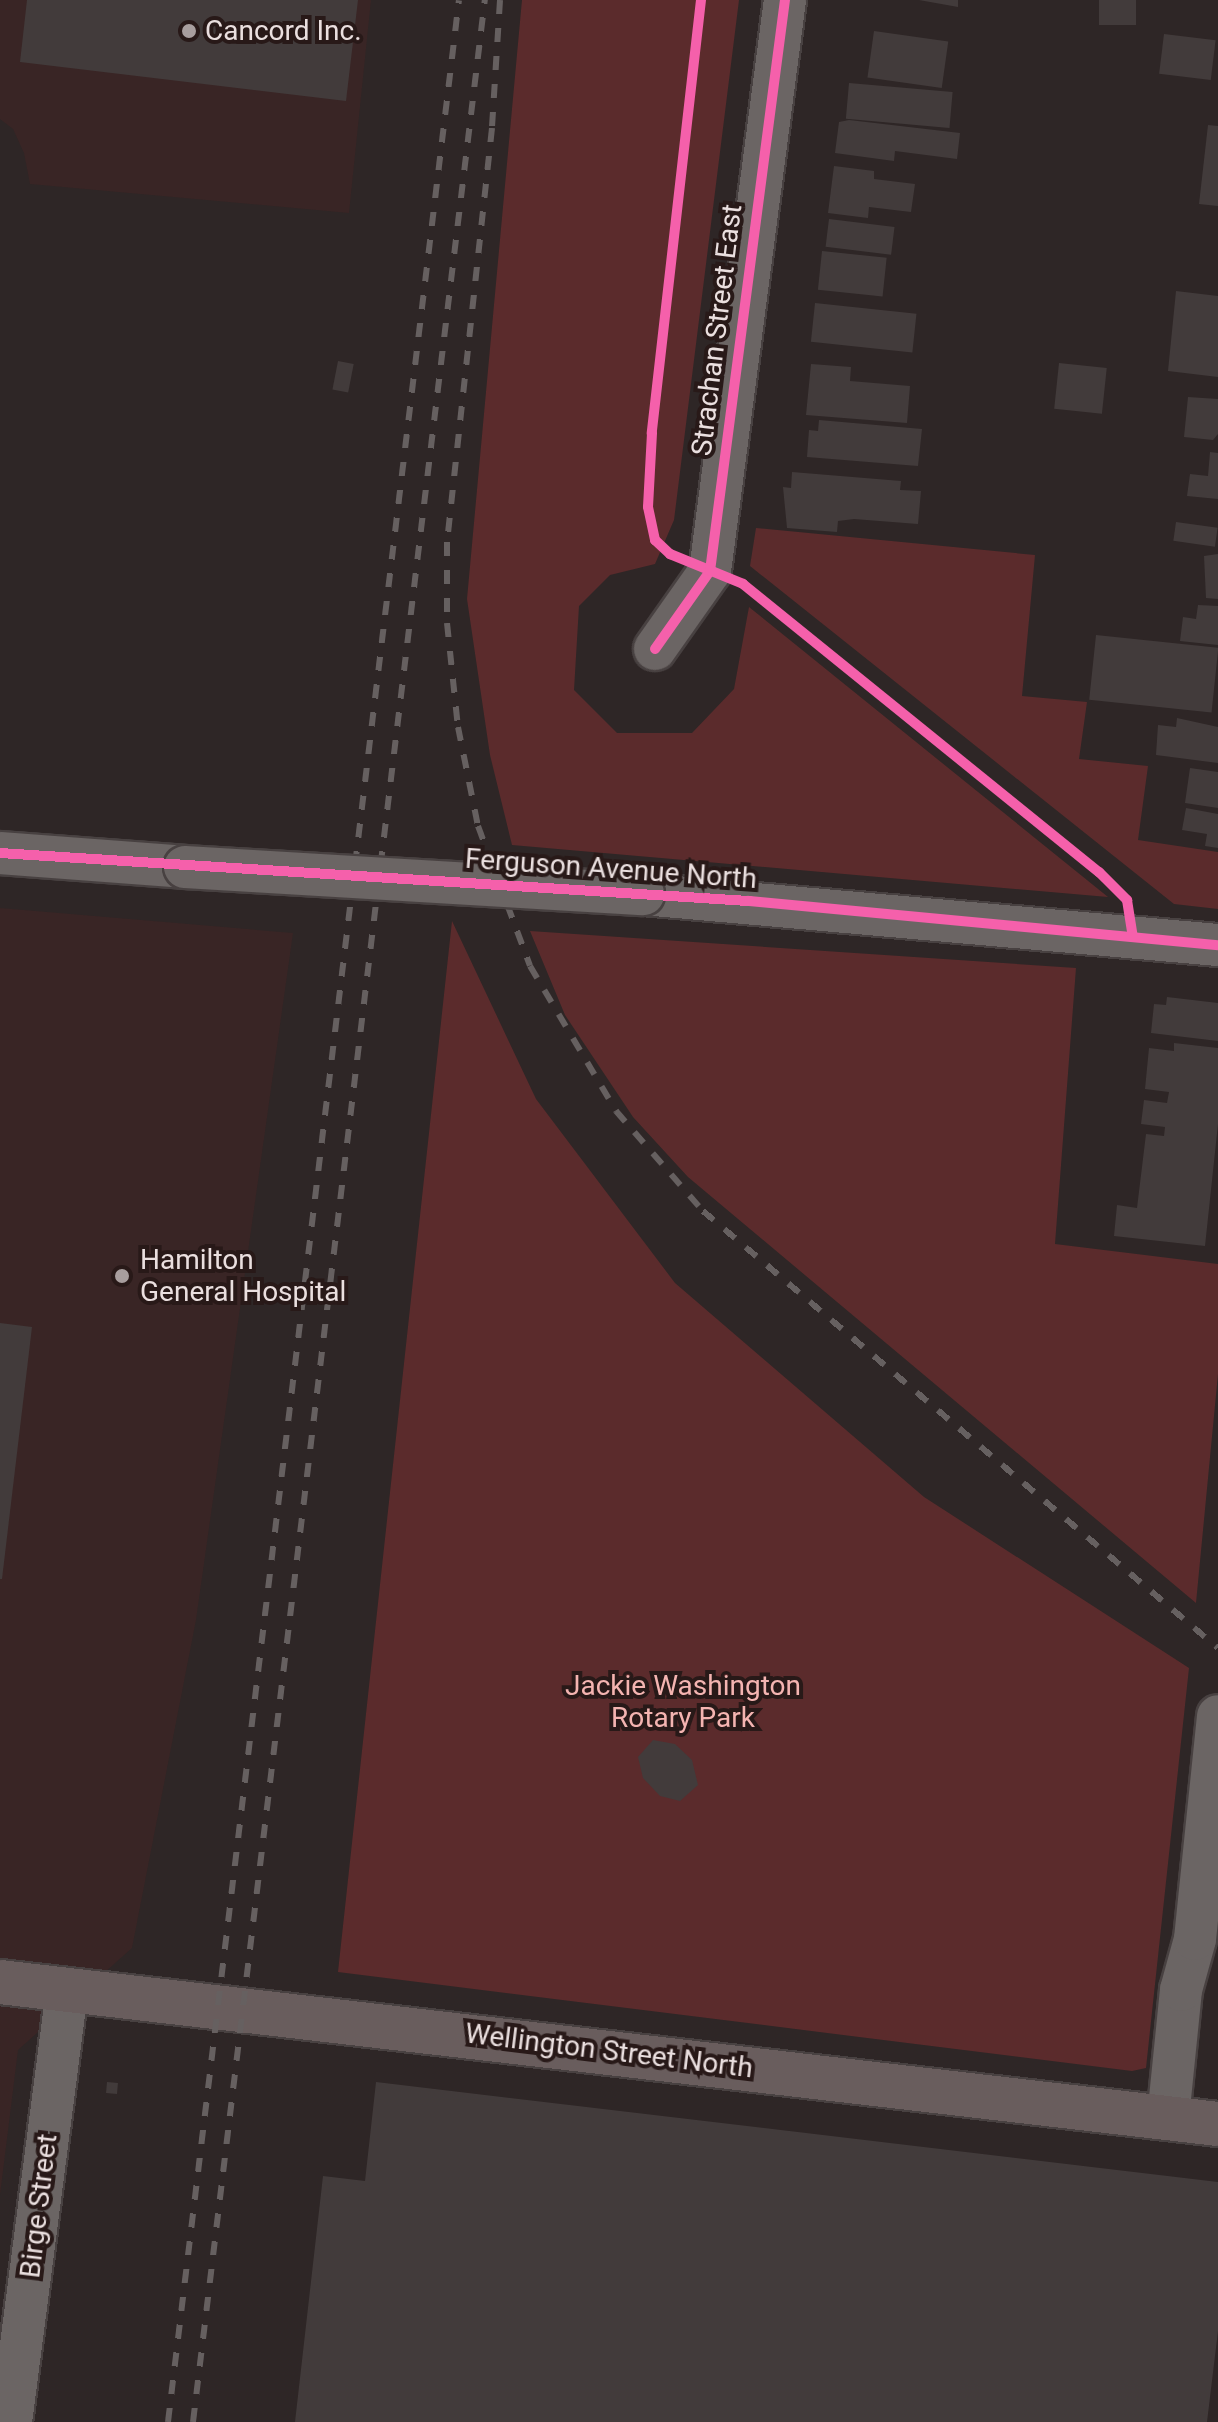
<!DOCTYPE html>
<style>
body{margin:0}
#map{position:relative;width:1218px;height:2422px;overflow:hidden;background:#2e2626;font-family:Roboto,sans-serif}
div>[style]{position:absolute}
.built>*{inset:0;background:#392525}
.green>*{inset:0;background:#5b2b2c}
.building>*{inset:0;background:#423b3b;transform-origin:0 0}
.roads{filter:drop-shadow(2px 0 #484141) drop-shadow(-2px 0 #484141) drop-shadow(0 2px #484141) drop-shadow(0 -2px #484141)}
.minor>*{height:42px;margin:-21px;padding:0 21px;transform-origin:21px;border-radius:21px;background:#6b6564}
.major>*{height:44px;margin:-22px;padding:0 22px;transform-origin:22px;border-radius:22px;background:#695d5d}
.rail>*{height:6px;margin-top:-3px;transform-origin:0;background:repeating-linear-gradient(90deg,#666060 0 14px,transparent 0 28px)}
.bridges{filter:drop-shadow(2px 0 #484141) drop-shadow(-2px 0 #484141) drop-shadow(0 2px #484141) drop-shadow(0 -2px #484141)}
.minor-bridge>*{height:42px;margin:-21px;padding:0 21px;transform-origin:21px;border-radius:21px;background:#6b6564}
.cycleway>*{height:10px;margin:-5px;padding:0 5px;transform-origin:5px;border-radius:5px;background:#f560ab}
.dots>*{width:22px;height:22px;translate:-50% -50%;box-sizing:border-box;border:4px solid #281918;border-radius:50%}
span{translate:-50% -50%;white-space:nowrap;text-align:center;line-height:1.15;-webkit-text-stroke:8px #281918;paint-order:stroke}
.poi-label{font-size:28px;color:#eadfdf}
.left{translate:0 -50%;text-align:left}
.street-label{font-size:28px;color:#eadfdf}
.park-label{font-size:28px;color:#f4b4b1}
</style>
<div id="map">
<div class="built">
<div style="clip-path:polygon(0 0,371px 0,349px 213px,30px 184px,24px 153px,13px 129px,0 119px)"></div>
<div style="clip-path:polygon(0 908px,293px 933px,196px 1620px,132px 1948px,18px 2050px,0 2195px)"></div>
</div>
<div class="green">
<div style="clip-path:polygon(522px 0,739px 0,674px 520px,655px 564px,610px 575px,579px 606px,574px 690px,617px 733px,692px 733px,734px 689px,749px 607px,1108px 897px,512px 845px,490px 755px,467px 599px)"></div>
<div style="clip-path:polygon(756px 528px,1035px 555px,1022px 696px,1087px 702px,1079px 759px,1148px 766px,1138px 840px,1218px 852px,1218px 909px,1174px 904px,750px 566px)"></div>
<div style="clip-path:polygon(452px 921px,536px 1099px,675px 1283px,924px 1497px,1189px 1668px,1146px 2068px,1132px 2071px,338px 1972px)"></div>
<div style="clip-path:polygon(530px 931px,1076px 968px,1055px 1244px,1218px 1264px,1218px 1374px,1196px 1603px,688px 1177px,633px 1117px,565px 1015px)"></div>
</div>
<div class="building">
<div style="clip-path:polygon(27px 0,358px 0,346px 101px,20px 62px)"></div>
<div style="clip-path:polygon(919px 0,958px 0,958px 7px)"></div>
<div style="left:1099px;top:0;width:37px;height:25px"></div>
<div style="left:874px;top:31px;width:75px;height:47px;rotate:8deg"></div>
<div style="left:1164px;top:34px;width:52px;height:40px;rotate:7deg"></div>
<div style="left:849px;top:83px;width:104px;height:36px;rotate:5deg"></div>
<div style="clip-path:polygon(849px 120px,960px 133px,957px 159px,895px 151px,894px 161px,835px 153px,839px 122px)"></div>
<div style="clip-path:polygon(1208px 125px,1218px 126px,1218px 206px,1199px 204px)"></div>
<div style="clip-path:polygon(834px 166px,874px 171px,874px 179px,915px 184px,911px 212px,869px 207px,868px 218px,828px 213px)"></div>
<div style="left:829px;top:219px;width:66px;height:28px;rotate:7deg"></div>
<div style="left:822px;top:251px;width:65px;height:39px;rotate:6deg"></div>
<div style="clip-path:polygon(1176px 291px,1218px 296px,1218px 377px,1168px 371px)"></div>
<div style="left:815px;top:303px;width:102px;height:39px;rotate:6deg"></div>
<div style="left:338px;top:361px;width:16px;height:29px;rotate:11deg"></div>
<div style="left:1059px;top:363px;width:48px;height:46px;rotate:6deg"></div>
<div style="clip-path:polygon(811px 364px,851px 367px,850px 381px,910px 386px,907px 423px,806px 415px)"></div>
<div style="clip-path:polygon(1188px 397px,1218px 399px,1218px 434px,1213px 440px,1184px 437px)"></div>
<div style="clip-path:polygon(819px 420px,922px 429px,918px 466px,807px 457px,809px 430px,818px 431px)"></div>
<div style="clip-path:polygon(1210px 452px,1218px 453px,1218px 499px,1187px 496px,1190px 474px,1208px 476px)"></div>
<div style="clip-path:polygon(792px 472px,901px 481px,900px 490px,921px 491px,918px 524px,854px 519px,838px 521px,837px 532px,787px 528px,783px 487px,791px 488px)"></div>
<div style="left:1176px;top:522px;width:42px;height:19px;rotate:8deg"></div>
<div style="clip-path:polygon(1218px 554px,1218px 599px,1206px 598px,1204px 556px)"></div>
<div style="clip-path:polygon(1198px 605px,1218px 606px,1218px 645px,1180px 641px,1183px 617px,1196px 619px)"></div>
<div style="left:1096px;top:635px;width:123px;height:65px;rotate:6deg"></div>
<div style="clip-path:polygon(1177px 718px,1218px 727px,1218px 763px,1156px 755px,1158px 725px,1176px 727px)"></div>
<div style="clip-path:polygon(1190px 768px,1218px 772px,1218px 808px,1185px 803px)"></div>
<div style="clip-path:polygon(1186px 808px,1218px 814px,1218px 848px,1205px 846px,1207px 834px,1182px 830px)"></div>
<div style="clip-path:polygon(1167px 997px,1218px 1003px,1218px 1041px,1151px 1033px,1154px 1004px,1166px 1005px)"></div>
<div style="clip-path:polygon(1174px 1043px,1218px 1048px,1218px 1124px,1205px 1246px,1114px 1236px,1117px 1205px,1137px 1208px,1146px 1134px,1164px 1136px,1165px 1127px,1141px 1124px,1144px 1100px,1167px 1103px,1169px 1092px,1145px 1089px,1149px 1048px,1174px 1051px)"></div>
<div style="clip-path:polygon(0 1323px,32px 1327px,2px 1579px,0 1579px)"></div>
<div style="clip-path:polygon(653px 1740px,675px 1744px,692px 1760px,698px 1785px,680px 1801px,660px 1796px,643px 1778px,638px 1757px)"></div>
<div style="left:107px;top:2082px;width:11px;height:11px;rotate:5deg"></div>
<div style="clip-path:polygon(376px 2082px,1218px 2182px,1218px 2331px,1207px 2422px,295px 2422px,323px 2176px,365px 2181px)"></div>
</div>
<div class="roads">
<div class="minor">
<div style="left:655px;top:649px;width:95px;rotate:-54.8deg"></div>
<div style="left:710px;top:571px;width:576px;rotate:-82.52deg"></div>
<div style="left:0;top:853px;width:186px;rotate:4.3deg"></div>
<div style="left:643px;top:894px;width:577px;rotate:5.07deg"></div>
<div style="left:1168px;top:2118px;width:129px;rotate:-84.2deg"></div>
<div style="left:1181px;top:1990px;width:53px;rotate:-74.6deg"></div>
<div style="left:1195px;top:1939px;width:224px;rotate:-84.1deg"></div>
<div style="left:11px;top:2422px;width:436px;rotate:-82.6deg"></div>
</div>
<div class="major">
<div style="left:0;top:1982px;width:1226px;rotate:6.65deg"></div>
</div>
</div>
<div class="rail">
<div style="left:500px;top:0;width:128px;rotate:93.6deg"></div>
<div style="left:492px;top:128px;width:416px;rotate:96.2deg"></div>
<div style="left:447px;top:542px;width:81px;rotate:90deg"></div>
<div style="left:447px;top:623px;width:105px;rotate:84deg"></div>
<div style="left:458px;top:727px;width:101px;rotate:78.6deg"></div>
<div style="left:478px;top:826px;width:149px;rotate:69.6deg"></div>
<div style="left:530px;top:966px;width:169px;rotate:59.3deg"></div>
<div style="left:616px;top:1111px;width:133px;rotate:49deg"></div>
<div style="left:703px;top:1211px;width:675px;rotate:40.32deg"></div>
<div style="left:168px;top:2422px;width:2439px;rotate:-83.15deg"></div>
<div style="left:193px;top:2422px;width:2440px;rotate:-83.13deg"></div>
</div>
<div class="bridges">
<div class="minor-bridge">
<div style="left:185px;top:867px;width:459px;rotate:3.4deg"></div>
</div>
</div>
<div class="cycleway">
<div style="left:701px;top:0;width:436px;rotate:96.5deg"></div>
<div style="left:652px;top:433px;width:74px;rotate:93.1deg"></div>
<div style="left:648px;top:507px;width:34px;rotate:78deg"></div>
<div style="left:655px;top:540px;width:21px;rotate:43deg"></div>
<div style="left:670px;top:554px;width:79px;rotate:22.3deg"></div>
<div style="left:743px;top:584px;width:458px;rotate:39deg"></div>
<div style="left:1099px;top:872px;width:40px;rotate:45deg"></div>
<div style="left:1127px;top:900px;width:37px;rotate:81deg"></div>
<div style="left:655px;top:649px;width:95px;rotate:-54.8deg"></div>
<div style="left:710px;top:571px;width:576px;rotate:-82.52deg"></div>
<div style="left:0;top:853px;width:751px;rotate:3.67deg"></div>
<div style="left:749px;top:901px;width:471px;rotate:5.4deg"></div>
</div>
<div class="dots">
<div style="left:189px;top:31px;background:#a89e9e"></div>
<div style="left:122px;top:1276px;background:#a89e9e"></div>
</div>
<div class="poi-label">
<span class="left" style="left:205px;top:31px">Cancord Inc.</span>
<span class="left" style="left:140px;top:1276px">Hamilton<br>General Hospital</span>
</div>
<div class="street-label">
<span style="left:717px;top:330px;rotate:-83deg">Strachan Street East</span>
<span style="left:611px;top:869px;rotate:4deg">Ferguson Avenue North</span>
<span style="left:609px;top:2051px;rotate:7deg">Wellington Street North</span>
<span style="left:39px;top:2206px;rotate:-83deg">Birge Street</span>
</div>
<div class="park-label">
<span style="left:683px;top:1702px">Jackie Washington<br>Rotary Park</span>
</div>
</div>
